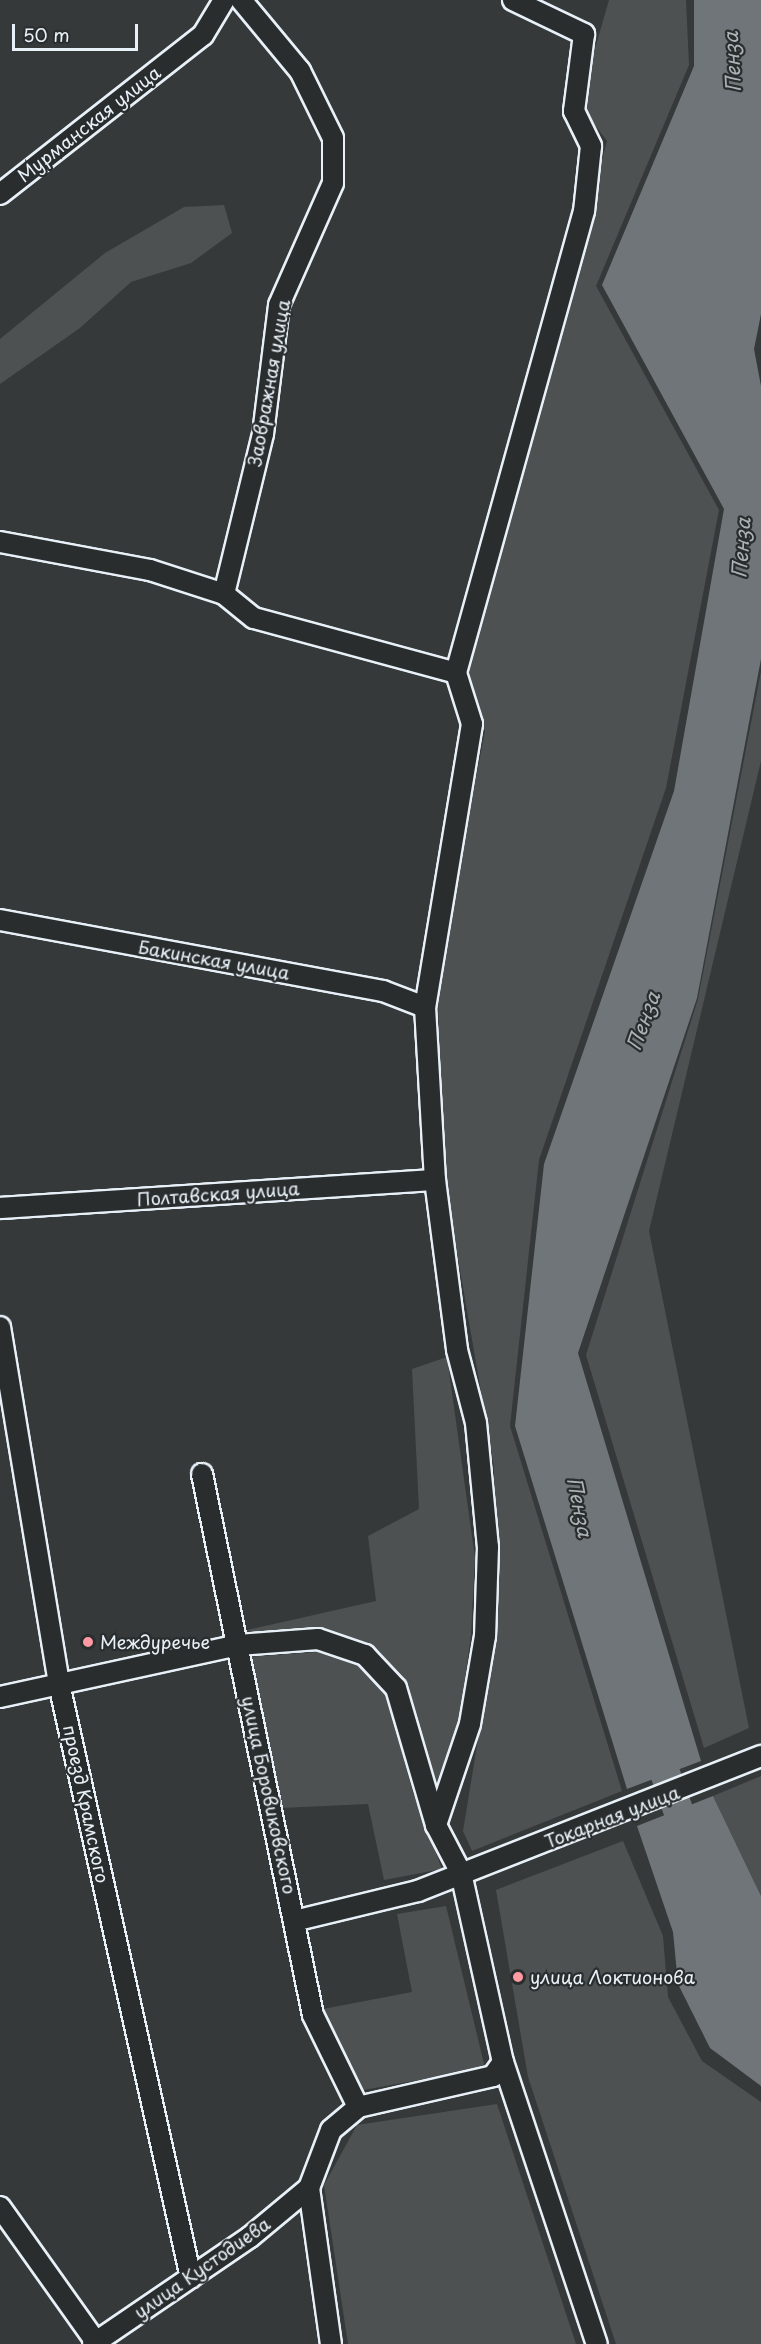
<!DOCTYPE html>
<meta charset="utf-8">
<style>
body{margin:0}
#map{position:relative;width:761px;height:2344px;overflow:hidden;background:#35393a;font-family:"Playpen Sans",sans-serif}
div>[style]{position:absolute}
.green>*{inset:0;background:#4d5152}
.water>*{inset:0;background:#707579}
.river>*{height:30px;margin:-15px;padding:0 15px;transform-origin:15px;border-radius:15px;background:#707579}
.roads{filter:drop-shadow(2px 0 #e8f1f8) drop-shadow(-2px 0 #e8f1f8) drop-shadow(0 2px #e8f1f8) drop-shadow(0 -2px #e8f1f8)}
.minor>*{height:20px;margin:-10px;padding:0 10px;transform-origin:10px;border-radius:10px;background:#2a2d2e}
.dots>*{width:16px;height:16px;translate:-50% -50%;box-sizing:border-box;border:3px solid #2a2d2e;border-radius:50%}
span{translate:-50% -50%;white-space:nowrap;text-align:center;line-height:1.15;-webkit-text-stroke:4.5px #2a2d2e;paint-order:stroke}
.street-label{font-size:18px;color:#e8f1f8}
.poi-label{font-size:18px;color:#e8f1f8}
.left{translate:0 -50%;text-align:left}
.water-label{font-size:20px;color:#acb3b8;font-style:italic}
.scale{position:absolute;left:12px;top:24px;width:126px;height:27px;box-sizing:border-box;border:3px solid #e8f1f8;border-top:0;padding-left:8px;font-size:18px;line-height:21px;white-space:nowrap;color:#e8f1f8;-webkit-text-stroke:4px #2a2d2e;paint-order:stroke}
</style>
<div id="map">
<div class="green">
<div style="clip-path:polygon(609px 0,686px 0,689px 65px,596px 286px,719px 510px,666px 788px,539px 1160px,510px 1426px,622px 1791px,472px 1851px,463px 1831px,495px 1636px,494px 1467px,440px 1154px,438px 977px,485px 731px,465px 671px,607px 141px,579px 104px)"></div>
<div style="clip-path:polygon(224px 205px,232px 233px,191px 263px,131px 282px,80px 328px,0 384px,0 339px,105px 253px,184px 207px)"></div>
<div style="clip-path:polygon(761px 671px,761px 761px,649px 1231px,749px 1728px,704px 1748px,586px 1355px,698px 999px)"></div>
<div style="clip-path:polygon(447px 1357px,475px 1558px,471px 1635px,460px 1716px,435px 1794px,408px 1685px,379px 1651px,320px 1632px,243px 1631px,376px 1601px,368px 1536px,419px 1509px,412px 1369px)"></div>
<div style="clip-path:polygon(317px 1652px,356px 1664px,387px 1697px,413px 1793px,442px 1869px,384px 1880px,368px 1804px,281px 1808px,248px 1657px)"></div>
<div style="clip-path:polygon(761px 1776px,761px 1896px,713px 1796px)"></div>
<div style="clip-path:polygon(623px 1841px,663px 1936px,668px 1997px,702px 2061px,761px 2102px,761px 2344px,616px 2344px,528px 2077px,496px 1890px)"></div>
<div style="clip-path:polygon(446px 1906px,485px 2068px,358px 2091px,323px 2009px,412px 1992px,397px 1914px)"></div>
<div style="clip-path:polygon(497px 2104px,576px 2344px,348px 2344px,324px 2185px,357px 2125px)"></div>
</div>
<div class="water">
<div style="clip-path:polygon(694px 0,761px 0,761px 314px,754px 349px,761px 386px,761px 659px,697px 998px,578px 1353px,701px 1761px,627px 1789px,515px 1426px,544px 1164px,674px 791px,724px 509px,602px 285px,694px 66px)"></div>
<div style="clip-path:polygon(713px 1796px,761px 1896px,761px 2086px,710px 2048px,678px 1984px,673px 1932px,637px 1826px)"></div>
</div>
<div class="river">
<div style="left:652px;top:1736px;width:118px;rotate:70.6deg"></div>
</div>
<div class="roads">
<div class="minor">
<div style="left:513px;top:0;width:79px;rotate:25.6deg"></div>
<div style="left:584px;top:34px;width:78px;rotate:97.4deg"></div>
<div style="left:574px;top:111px;width:39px;rotate:64deg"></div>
<div style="left:591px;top:146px;width:65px;rotate:96.1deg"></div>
<div style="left:584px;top:211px;width:479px;rotate:105.5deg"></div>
<div style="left:456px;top:673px;width:53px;rotate:72.6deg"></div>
<div style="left:472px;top:724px;width:287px;rotate:99.4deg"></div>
<div style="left:425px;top:1007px;width:173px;rotate:86.7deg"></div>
<div style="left:435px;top:1180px;width:171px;rotate:82.6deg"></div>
<div style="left:457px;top:1350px;width:75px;rotate:75.4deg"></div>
<div style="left:476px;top:1423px;width:125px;rotate:84.5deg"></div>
<div style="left:488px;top:1547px;width:89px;rotate:91.9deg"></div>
<div style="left:485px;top:1636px;width:89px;rotate:99.7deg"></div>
<div style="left:470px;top:1724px;width:107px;rotate:108.6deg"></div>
<div style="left:436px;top:1825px;width:54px;rotate:62.5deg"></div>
<div style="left:461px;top:1873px;width:194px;rotate:77.5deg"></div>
<div style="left:503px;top:2062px;width:297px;rotate:71.6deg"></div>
<div style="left:0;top:194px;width:258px;rotate:-38.1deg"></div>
<div style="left:203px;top:35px;width:41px;rotate:-59deg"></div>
<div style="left:0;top:542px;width:153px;rotate:10.6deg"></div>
<div style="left:150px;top:570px;width:78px;rotate:18deg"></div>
<div style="left:224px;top:594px;width:38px;rotate:39deg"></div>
<div style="left:254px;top:618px;width:209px;rotate:15.2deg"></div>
<div style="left:224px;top:594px;width:165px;rotate:-76.3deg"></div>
<div style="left:263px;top:434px;width:130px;rotate:-82.9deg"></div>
<div style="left:279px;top:305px;width:133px;rotate:-66.1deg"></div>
<div style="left:333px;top:183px;width:45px;rotate:-90deg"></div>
<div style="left:333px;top:138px;width:75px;rotate:-116.2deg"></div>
<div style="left:300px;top:71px;width:92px;rotate:-129.7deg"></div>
<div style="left:0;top:920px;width:390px;rotate:10.5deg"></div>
<div style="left:383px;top:991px;width:45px;rotate:20.9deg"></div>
<div style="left:0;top:1208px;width:436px;rotate:-3.7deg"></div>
<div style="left:0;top:1327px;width:362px;rotate:80.6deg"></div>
<div style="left:59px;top:1684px;width:608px;rotate:77.47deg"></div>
<div style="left:202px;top:1474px;width:552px;rotate:78.41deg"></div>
<div style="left:313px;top:2015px;width:102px;rotate:63.9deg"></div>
<div style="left:0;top:1697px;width:244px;rotate:-12.3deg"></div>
<div style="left:238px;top:1645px;width:80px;rotate:-4.3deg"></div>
<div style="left:318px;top:1639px;width:50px;rotate:18.8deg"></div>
<div style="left:365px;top:1655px;width:45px;rotate:46.8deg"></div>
<div style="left:396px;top:1688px;width:143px;rotate:73.7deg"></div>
<div style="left:294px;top:1921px;width:128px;rotate:-13.6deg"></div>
<div style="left:418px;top:1891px;width:369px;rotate:-21.5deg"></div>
<div style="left:309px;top:2188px;width:158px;rotate:82deg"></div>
<div style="left:0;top:2207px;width:166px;rotate:54.6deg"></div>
<div style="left:93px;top:2344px;width:190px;rotate:-34.3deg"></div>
<div style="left:250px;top:2237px;width:77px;rotate:-39.7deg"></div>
<div style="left:309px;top:2188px;width:62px;rotate:-69.2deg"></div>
<div style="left:331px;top:2130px;width:35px;rotate:-40deg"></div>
<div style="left:358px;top:2107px;width:139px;rotate:-12.9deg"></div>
<div style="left:493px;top:2076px;width:17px;rotate:-54deg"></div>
</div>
</div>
<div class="dots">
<div style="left:88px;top:1642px;background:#ff9aa2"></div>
<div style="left:518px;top:1977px;background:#ff9aa2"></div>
</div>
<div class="street-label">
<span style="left:89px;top:124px;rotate:-38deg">Мурманская улица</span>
<span style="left:269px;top:383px;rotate:-80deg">Заовражная улица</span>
<span style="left:214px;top:960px;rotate:10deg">Бакинская улица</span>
<span style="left:218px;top:1194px;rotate:-4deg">Полтавская улица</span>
<span style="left:269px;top:1795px;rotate:78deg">улица Боровиковского</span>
<span style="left:86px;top:1804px;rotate:78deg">проезд Крамского</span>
<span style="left:612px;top:1817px;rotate:-21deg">Токарная улица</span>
<span style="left:202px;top:2268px;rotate:-35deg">улица Кустодиева</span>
</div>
<div class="poi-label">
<span class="left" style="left:100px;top:1642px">Междуречье</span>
<span class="left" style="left:530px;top:1977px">улица Локтионова</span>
</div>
<div class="water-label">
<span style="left:732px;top:62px;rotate:-93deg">Пенза</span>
<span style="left:741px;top:548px;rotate:-86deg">Пенза</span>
<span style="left:643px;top:1021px;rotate:-70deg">Пенза</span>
<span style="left:580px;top:1507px;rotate:79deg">Пенза</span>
</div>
<div class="scale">50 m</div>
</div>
